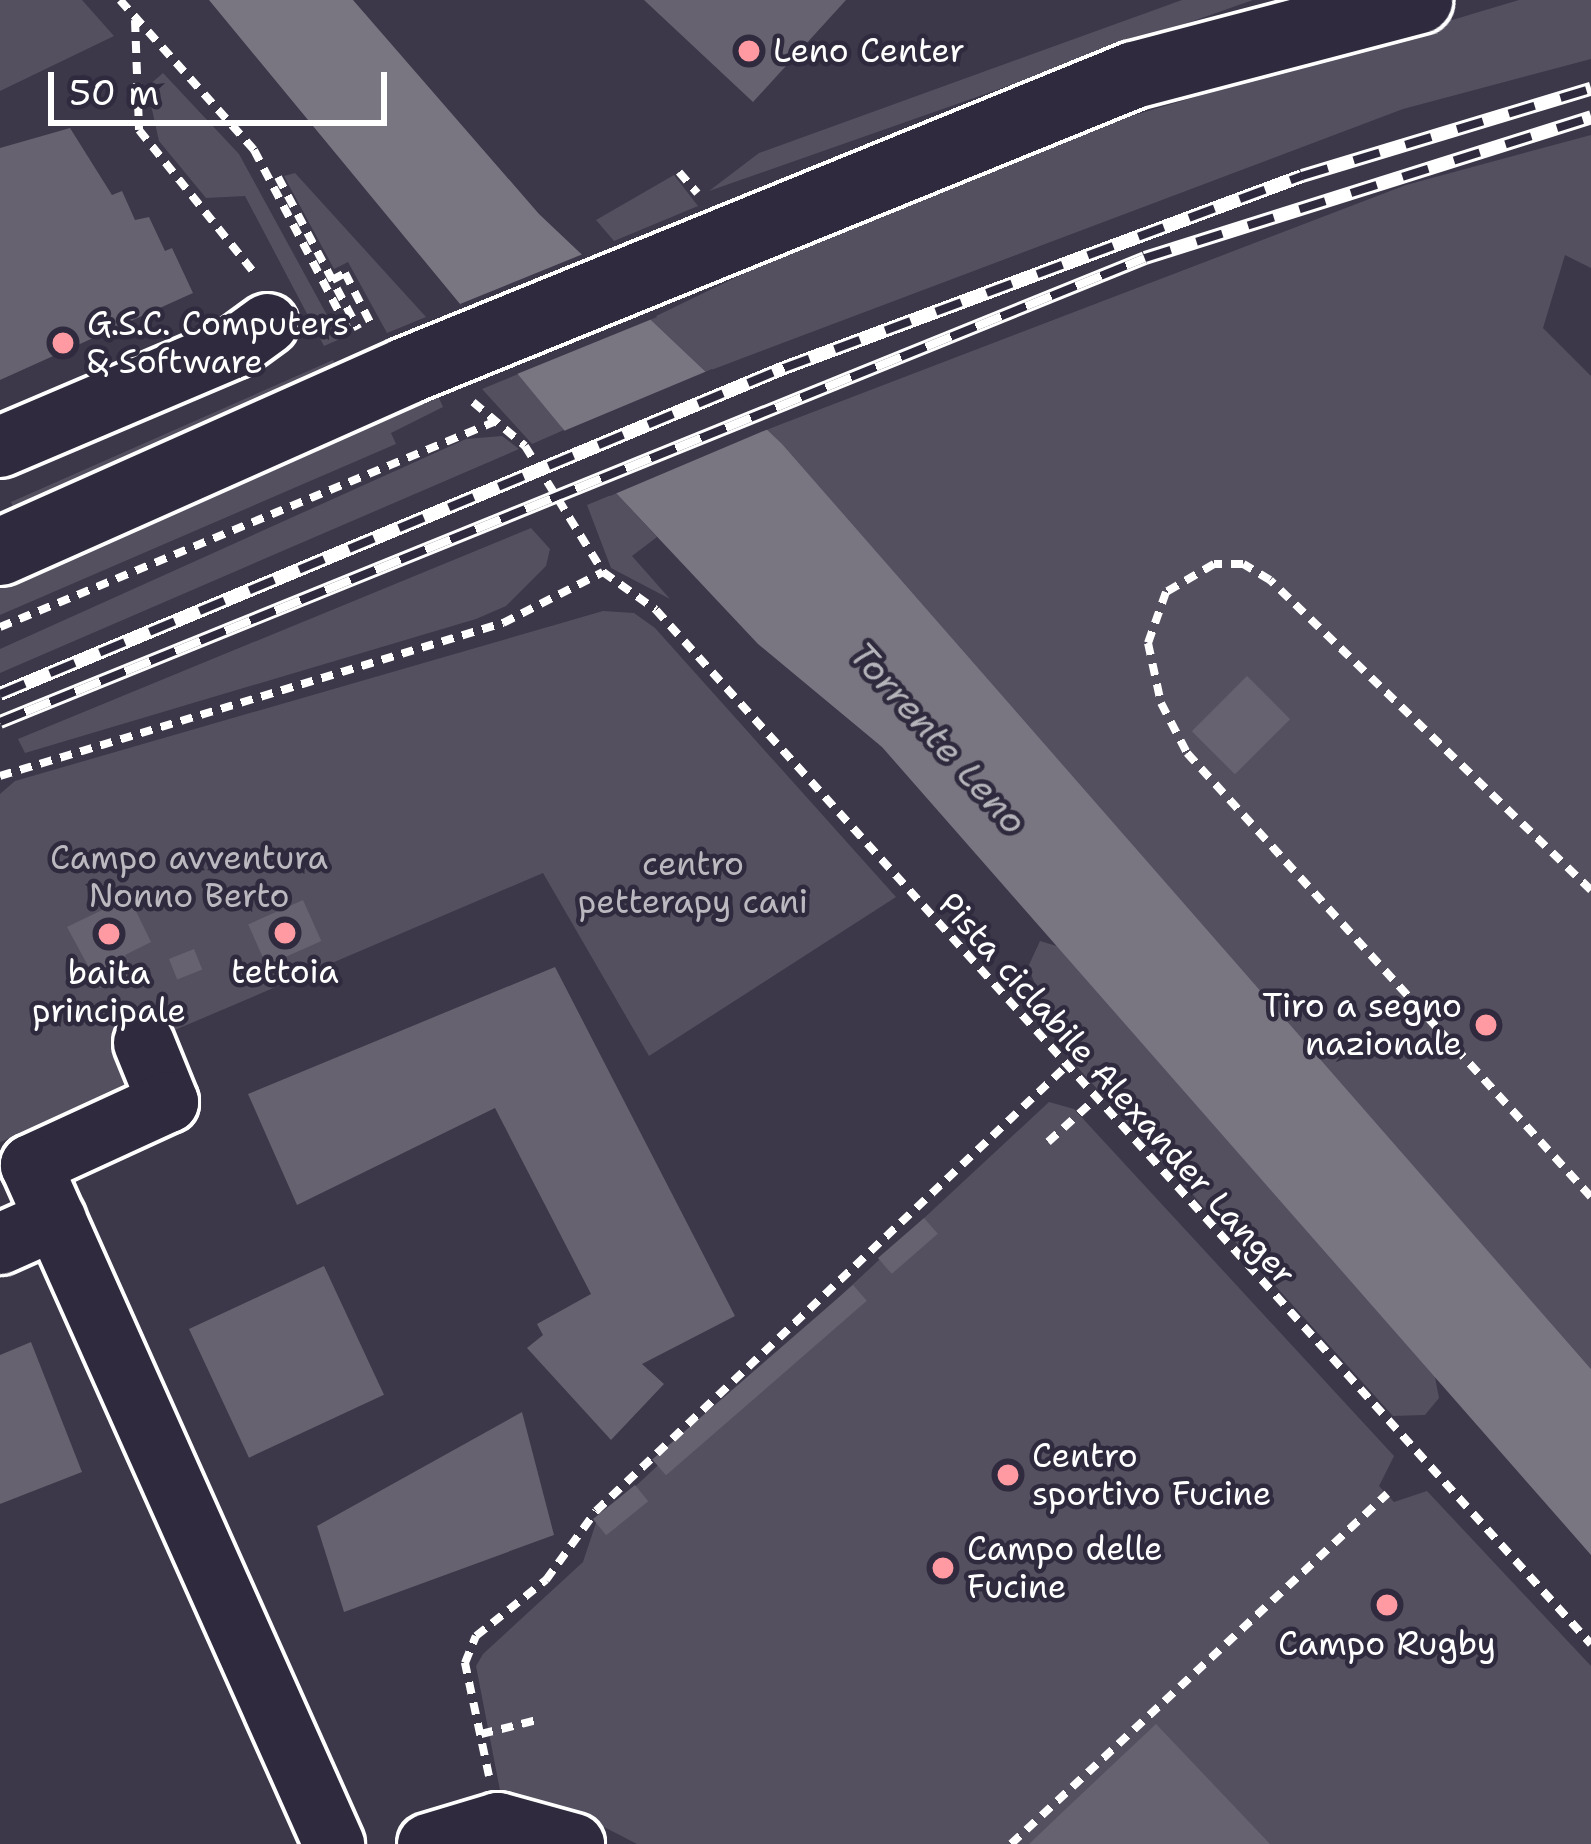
<!DOCTYPE html>
<style>
body{margin:0}
#map{position:relative;width:1591px;height:1844px;overflow:hidden;background:#3c3749;font-family:"Shantell Sans",sans-serif}
div>[style]{position:absolute}
.green>*{inset:0;background:#555060}
.water>*{inset:0;background:#797682}
.pier>*{inset:0;background:#3c3749}
.building>*{inset:0;background:#666270;transform-origin:0 0}
.path>*{height:8px;margin-top:-4px;transform-origin:0;background:repeating-linear-gradient(90deg,#fff 0 12px,transparent 0 21px)}
.roads{filter:drop-shadow(3px 0 #fff) drop-shadow(-3px 0 #fff) drop-shadow(0 3px #fff) drop-shadow(0 -3px #fff)}
.minor>*{height:60px;margin:-30px;padding:0 30px;transform-origin:30px;border-radius:30px;background:#2f2a3d}
.major>*{height:66px;margin:-33px;padding:0 33px;transform-origin:33px;border-radius:33px;background:#2f2a3d}
.rail>*{height:14px;margin-top:-7px;transform-origin:0;background:repeating-linear-gradient(90deg,#2f2a3d 0 27px,#fff 0 54px);box-sizing:border-box;border-block:3px solid #fff}
.dots>*{width:33px;height:33px;translate:-50% -50%;box-sizing:border-box;border:6px solid #2f2a3d;border-radius:50%}
span{translate:-50% -50%;white-space:nowrap;text-align:center;line-height:1.15;-webkit-text-stroke:9px #2f2a3d;paint-order:stroke}
.poi-label{font-size:33px;color:#fff}
.left{translate:0 -50%;text-align:left}
.right{translate:-100% -50%;text-align:right}
.park-label{font-size:33px;color:#bbb9bf}
.street-label{font-size:33px;color:#fff}
.water-label{font-size:36px;color:#b5b4ba;font-style:italic}
.scale{position:absolute;left:48px;top:72px;width:339px;height:54px;box-sizing:border-box;border:6px solid #fff;border-top:0;padding-left:15px;font-size:36px;line-height:42px;white-space:nowrap;color:#fff;-webkit-text-stroke:9px #2f2a3d;paint-order:stroke}
</style>
<div id="map">
<div class="green">
<div style="clip-path:polygon(0 0,82px 0,114px 36px,0 91px)"></div>
<div style="clip-path:polygon(1182px 0,1253px 0,709px 191px,759px 153px)"></div>
<div style="clip-path:polygon(1519px 0,1591px 0,1591px 59px,1403px 109px,706px 372px,650px 319px,867px 214px,1071px 134px)"></div>
<div style="clip-path:polygon(163px 73px,239px 154px,340px 339px,324px 346px,245px 196px,206px 198px,159px 141px,147px 87px)"></div>
<div style="clip-path:polygon(1591px 135px,1591px 268px,1565px 255px,1543px 328px,1591px 376px,1591px 1369px,766px 430px,1406px 185px)"></div>
<div style="clip-path:polygon(295px 173px,426px 317px,387px 333px,348px 262px,334px 269px,284px 176px)"></div>
<div style="clip-path:polygon(674px 175px,698px 206px,614px 241px,596px 220px)"></div>
<div style="clip-path:polygon(333px 360px,337px 368px,15px 512px,11px 502px)"></div>
<div style="clip-path:polygon(523px 372px,564px 430px,532px 444px,482px 389px)"></div>
<div style="clip-path:polygon(438px 396px,443px 407px,391px 433px,396px 444px,0 615px,0 581px)"></div>
<div style="clip-path:polygon(502px 436px,519px 449px,0 673px,0 649px,466px 439px)"></div>
<div style="clip-path:polygon(616px 493px,657px 537px,632px 556px,670px 599px,611px 568px,587px 505px)"></div>
<div style="clip-path:polygon(531px 528px,550px 549px,546px 566px,506px 606px,476px 619px,25px 753px,18px 739px)"></div>
<div style="clip-path:polygon(603px 611px,634px 613px,655px 628px,896px 897px,649px 1056px,543px 873px,114px 1056px,128px 1095px,0 1142px,0 794px,15px 781px)"></div>
<div style="clip-path:polygon(1040px 941px,1060px 947px,1434px 1372px,1439px 1398px,1425px 1415px,1393px 1416px,1062px 1050px,1028px 967px)"></div>
<div style="clip-path:polygon(1049px 1102px,1074px 1109px,1394px 1456px,1379px 1486px,1394px 1502px,1427px 1491px,1591px 1666px,1591px 1844px,637px 1844px,573px 1811px,503px 1806px,476px 1666px,483px 1654px,583px 1562px,596px 1523px)"></div>
</div>
<div class="water">
<div style="clip-path:polygon(209px 0,353px 0,539px 214px,782px 444px,1591px 1369px,1591px 1555px,882px 747px,758px 644px,616px 493px)"></div>
</div>
<div class="pier">
<div style="clip-path:polygon(588px 252px,657px 317px,517px 374px,460px 304px)"></div>
<div style="clip-path:polygon(712px 369px,773px 427px,610px 496px,559px 433px)"></div>
</div>
<div class="building">
<div style="clip-path:polygon(644px 0,846px 0,753px 102px)"></div>
<div style="clip-path:polygon(70px 128px,112px 195px,122px 191px,135px 220px,149px 217px,165px 251px,172px 248px,193px 293px,0 380px,0 148px)"></div>
<div style="left:1247px;top:676px;width:61px;height:78px;rotate:45deg"></div>
<div style="clip-path:polygon(129px 897px,151px 942px,125px 955px,133px 975px,100px 988px,67px 927px)"></div>
<div style="left:303px;top:900px;width:45px;height:60px;rotate:66deg"></div>
<div style="left:194px;top:949px;width:22px;height:27px;rotate:68deg"></div>
<div style="clip-path:polygon(555px 967px,735px 1316px,642px 1364px,664px 1384px,611px 1440px,527px 1348px,543px 1335px,537px 1324px,591px 1294px,495px 1108px,297px 1205px,248px 1094px)"></div>
<div style="left:924px;top:1218px;width:21px;height:61px;rotate:49deg"></div>
<div style="left:324px;top:1266px;width:142px;height:149px;rotate:65deg"></div>
<div style="left:853px;top:1285px;width:21px;height:266px;rotate:49deg"></div>
<div style="clip-path:polygon(31px 1342px,82px 1472px,0 1504px,0 1355px)"></div>
<div style="clip-path:polygon(522px 1412px,554px 1535px,344px 1612px,317px 1526px)"></div>
<div style="left:635px;top:1485px;width:21px;height:54px;rotate:51deg"></div>
<div style="clip-path:polygon(1156px 1724px,1270px 1844px,1029px 1844px,1070px 1805px)"></div>
</div>
<div class="path">
<div style="left:120px;top:0;width:201px;rotate:48.2deg"></div>
<div style="left:254px;top:150px;width:207px;rotate:62.3deg"></div>
<div style="left:135px;top:20px;width:110px;rotate:87.9deg"></div>
<div style="left:139px;top:130px;width:185px;rotate:51.1deg"></div>
<div style="left:679px;top:172px;width:28px;rotate:49deg"></div>
<div style="left:278px;top:177px;width:172px;rotate:62.2deg"></div>
<div style="left:332px;top:280px;width:15px;rotate:-28deg"></div>
<div style="left:345px;top:273px;width:62px;rotate:63deg"></div>
<div style="left:473px;top:402px;width:68px;rotate:40.2deg"></div>
<div style="left:525px;top:446px;width:148px;rotate:58.2deg"></div>
<div style="left:603px;top:572px;width:65px;rotate:35.6deg"></div>
<div style="left:656px;top:610px;width:1394px;rotate:47.88deg"></div>
<div style="left:0;top:627px;width:535px;rotate:-22.54deg"></div>
<div style="left:0;top:776px;width:526px;rotate:-16.92deg"></div>
<div style="left:503px;top:623px;width:112px;rotate:-27deg"></div>
<div style="left:1591px;top:890px;width:446px;rotate:-136deg"></div>
<div style="left:1270px;top:580px;width:31px;rotate:-149deg"></div>
<div style="left:1243px;top:564px;width:29px;rotate:180deg"></div>
<div style="left:1214px;top:564px;width:56px;rotate:149.7deg"></div>
<div style="left:1166px;top:592px;width:54px;rotate:109.4deg"></div>
<div style="left:1148px;top:643px;width:61px;rotate:77.8deg"></div>
<div style="left:1161px;top:703px;width:56px;rotate:62.5deg"></div>
<div style="left:1187px;top:753px;width:600px;rotate:47.7deg"></div>
<div style="left:1048px;top:1142px;width:61px;rotate:-42.3deg"></div>
<div style="left:481px;top:1734px;width:58px;rotate:-14deg"></div>
<div style="left:489px;top:1776px;width:116px;rotate:-102deg"></div>
<div style="left:465px;top:1663px;width:29px;rotate:-68deg"></div>
<div style="left:476px;top:1636px;width:90px;rotate:-38.7deg"></div>
<div style="left:546px;top:1580px;width:85px;rotate:-54.1deg"></div>
<div style="left:596px;top:1511px;width:643px;rotate:-43.42deg"></div>
<div style="left:1011px;top:1844px;width:514px;rotate:-42.95deg"></div>
</div>
<div class="roads">
<div class="minor">
<div style="left:0;top:447px;width:256px;rotate:-23deg"></div>
<div style="left:236px;top:347px;width:39px;rotate:-36deg"></div>
<div style="left:144px;top:1043px;width:64px;rotate:67.9deg"></div>
<div style="left:168px;top:1102px;width:151px;rotate:155.3deg"></div>
<div style="left:31px;top:1165px;width:744px;rotate:65.95deg"></div>
<div style="left:0;top:1244px;width:61px;rotate:-24.1deg"></div>
<div style="left:428px;top:1844px;width:73px;rotate:-16.7deg"></div>
<div style="left:498px;top:1823px;width:79px;rotate:15.4deg"></div>
</div>
<div class="major">
<div style="left:0;top:552px;width:445px;rotate:-24deg"></div>
<div style="left:406px;top:371px;width:786px;rotate:-22.13deg"></div>
<div style="left:1134px;top:75px;width:295px;rotate:-14.7deg"></div>
</div>
</div>
<div class="rail">
<div style="left:0;top:694px;width:849px;rotate:-22.58deg"></div>
<div style="left:784px;top:368px;width:552px;rotate:-20.34deg"></div>
<div style="left:1302px;top:176px;width:302px;rotate:-16.8deg"></div>
<div style="left:0;top:722px;width:1235px;rotate:-22.06deg"></div>
<div style="left:1145px;top:258px;width:468px;rotate:-17.5deg"></div>
</div>
<div class="dots">
<div style="left:749px;top:51px;background:#ff9aa2"></div>
<div style="left:63px;top:343px;background:#ff9aa2"></div>
<div style="left:285px;top:933px;background:#ff9aa2"></div>
<div style="left:109px;top:934px;background:#ff9aa2"></div>
<div style="left:1486px;top:1025px;background:#ff9aa2"></div>
<div style="left:1008px;top:1475px;background:#ff9aa2"></div>
<div style="left:943px;top:1568px;background:#ff9aa2"></div>
<div style="left:1387px;top:1605px;background:#ff9aa2"></div>
</div>
<div class="poi-label">
<span class="left" style="left:773px;top:51px">Leno Center</span>
<span class="left" style="left:87px;top:343px">G.S.C. Computers<br>&amp; Software</span>
<span style="left:285px;top:972px">tettoia</span>
<span style="left:109px;top:992px">baita<br>principale</span>
<span class="right" style="left:1462px;top:1025px">Tiro a segno<br>nazionale</span>
<span class="left" style="left:1032px;top:1475px">Centro<br>sportivo Fucine</span>
<span class="left" style="left:967px;top:1568px">Campo delle<br>Fucine</span>
<span style="left:1387px;top:1644px">Campo Rugby</span>
</div>
<div class="park-label">
<span style="left:189px;top:877px">Campo avventura<br>Nonno Berto</span>
<span style="left:693px;top:883px">centro<br>petterapy cani</span>
</div>
<div class="street-label">
<span style="left:1117px;top:1089px;rotate:48deg">Pista ciclabile Alexander Langer</span>
</div>
<div class="water-label">
<span style="left:938px;top:738px;rotate:48deg">Torrente Leno</span>
</div>
<div class="scale">50 m</div>
</div>
